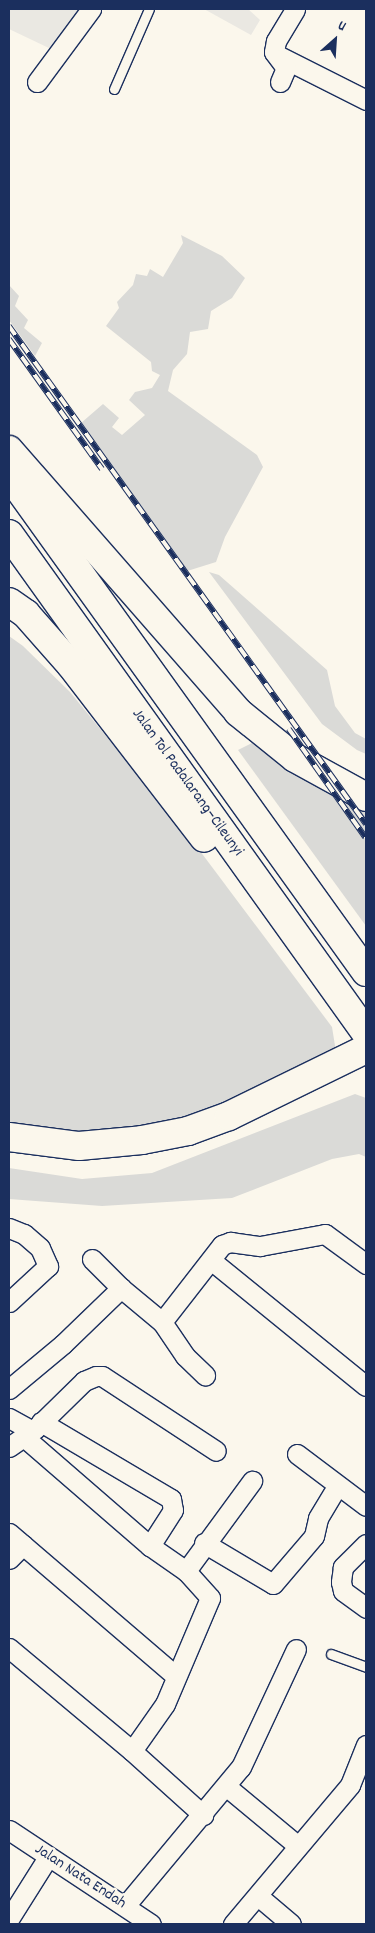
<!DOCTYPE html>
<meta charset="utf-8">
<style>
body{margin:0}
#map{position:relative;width:375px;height:1933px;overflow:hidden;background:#fbf7ec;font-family:Dekko,sans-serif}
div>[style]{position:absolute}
.built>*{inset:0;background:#eae8e2}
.green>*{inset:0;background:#dadad7}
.roads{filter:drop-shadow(1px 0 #1b2f5e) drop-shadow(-1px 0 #1b2f5e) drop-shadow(0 1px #1b2f5e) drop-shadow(0 -1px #1b2f5e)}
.lane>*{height:9px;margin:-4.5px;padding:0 4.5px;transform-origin:4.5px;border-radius:4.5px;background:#fbf7ec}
.street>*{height:19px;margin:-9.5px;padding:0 9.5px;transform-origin:9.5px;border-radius:9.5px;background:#fbf7ec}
.highway>*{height:28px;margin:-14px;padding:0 14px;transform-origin:14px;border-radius:14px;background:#fbf7ec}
.rail>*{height:5.5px;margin-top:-2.75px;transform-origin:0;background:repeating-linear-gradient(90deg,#fbf7ec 0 11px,#1b2f5e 0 22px);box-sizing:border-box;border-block:1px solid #1b2f5e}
span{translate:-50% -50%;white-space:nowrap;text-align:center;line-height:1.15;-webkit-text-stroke:5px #fbf7ec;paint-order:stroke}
.street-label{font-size:16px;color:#1b2f5e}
.frame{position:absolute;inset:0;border:10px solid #1b2f5e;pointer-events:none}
.north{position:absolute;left:310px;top:15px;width:50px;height:50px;-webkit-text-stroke:4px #fbf7ec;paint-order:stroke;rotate:26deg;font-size:14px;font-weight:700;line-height:20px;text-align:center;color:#1b2f5e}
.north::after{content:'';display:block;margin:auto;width:18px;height:22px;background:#1b2f5e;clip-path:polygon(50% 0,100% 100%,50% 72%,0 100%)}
</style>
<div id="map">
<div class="built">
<div style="clip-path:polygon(9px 9px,82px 9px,51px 49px,9px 29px)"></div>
<div style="clip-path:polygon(204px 9px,248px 9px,260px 20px,251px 35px)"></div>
</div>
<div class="green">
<div style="clip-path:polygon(181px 235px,222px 256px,245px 278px,232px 298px,211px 311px,208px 329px,190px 332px,187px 354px,173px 370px,168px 391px,257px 455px,263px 467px,225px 537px,216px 562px,184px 572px,81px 423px,103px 404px,119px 418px,112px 427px,122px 435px,145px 415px,129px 400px,135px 392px,152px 388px,160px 375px,152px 371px,151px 362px,106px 326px,119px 308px,117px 302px,133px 285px,136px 274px,147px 276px,150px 269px,163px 277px,183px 243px)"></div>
<div style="clip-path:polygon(9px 285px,19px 296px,15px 306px,28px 320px,24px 328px,42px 343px,35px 356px,9px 320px)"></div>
<div style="clip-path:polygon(209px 572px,219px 575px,327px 670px,335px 706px,355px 733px,366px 739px,366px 754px,357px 750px,322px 724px)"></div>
<div style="clip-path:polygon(9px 636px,23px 646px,70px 692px,197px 847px,332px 1027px,336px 1052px,197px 1121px,92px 1139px,9px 1125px)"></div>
<div style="clip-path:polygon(256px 741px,366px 806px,366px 926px,238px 750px)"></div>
<div style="clip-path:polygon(355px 1094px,366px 1098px,366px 1157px,359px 1154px,332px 1159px,232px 1198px,102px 1206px,9px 1199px,9px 1168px,82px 1179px,152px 1173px)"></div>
</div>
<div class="roads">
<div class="lane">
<div style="left:114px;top:89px;width:87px;rotate:-66.4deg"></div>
<div style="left:331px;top:1654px;width:37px;rotate:20deg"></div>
</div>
<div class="street">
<div style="left:277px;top:55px;width:100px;rotate:26.8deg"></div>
<div style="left:37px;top:82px;width:91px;rotate:-53.5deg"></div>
<div style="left:280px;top:82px;width:15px;rotate:-67deg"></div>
<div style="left:286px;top:68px;width:20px;rotate:-127deg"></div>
<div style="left:274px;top:52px;width:11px;rotate:-80deg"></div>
<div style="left:276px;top:41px;width:37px;rotate:-59deg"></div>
<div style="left:9px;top:1228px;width:16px;rotate:22deg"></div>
<div style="left:24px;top:1234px;width:21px;rotate:41deg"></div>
<div style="left:40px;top:1248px;width:20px;rotate:66deg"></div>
<div style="left:48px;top:1266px;width:53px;rotate:137.3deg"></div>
<div style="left:92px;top:1259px;width:41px;rotate:45deg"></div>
<div style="left:121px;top:1288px;width:53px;rotate:39.7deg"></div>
<div style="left:162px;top:1322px;width:98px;rotate:-52.1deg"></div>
<div style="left:222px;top:1245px;width:9px;rotate:-21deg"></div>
<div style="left:230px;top:1242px;width:30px;rotate:8deg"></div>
<div style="left:260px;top:1246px;width:66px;rotate:-10.5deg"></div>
<div style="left:325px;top:1234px;width:51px;rotate:36.2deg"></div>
<div style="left:212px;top:1261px;width:198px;rotate:39.1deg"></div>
<div style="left:162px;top:1322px;width:41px;rotate:55.9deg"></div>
<div style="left:185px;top:1356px;width:28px;rotate:44deg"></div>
<div style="left:9px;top:1389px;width:70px;rotate:-39.8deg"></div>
<div style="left:63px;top:1344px;width:81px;rotate:-44deg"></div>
<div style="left:9px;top:1418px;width:26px;rotate:29deg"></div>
<div style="left:41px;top:1422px;width:151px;rotate:30.6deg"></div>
<div style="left:171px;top:1499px;width:11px;rotate:80deg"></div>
<div style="left:173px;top:1510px;width:43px;rotate:122.6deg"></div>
<div style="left:24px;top:1437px;width:167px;rotate:40.9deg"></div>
<div style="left:150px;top:1546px;width:44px;rotate:34.8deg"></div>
<div style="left:186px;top:1571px;width:36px;rotate:48deg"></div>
<div style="left:210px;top:1598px;width:115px;rotate:113deg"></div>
<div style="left:165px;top:1704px;width:57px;rotate:125.1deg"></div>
<div style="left:9px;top:1447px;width:32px;rotate:-35deg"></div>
<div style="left:35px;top:1429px;width:69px;rotate:-44.4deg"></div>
<div style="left:84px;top:1381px;width:13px;rotate:-23deg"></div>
<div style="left:96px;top:1376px;width:6px"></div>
<div style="left:102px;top:1376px;width:136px;rotate:33.3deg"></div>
<div style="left:297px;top:1454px;width:86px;rotate:37deg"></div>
<div style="left:9px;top:1533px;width:220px;rotate:40.6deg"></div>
<div style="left:204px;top:1543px;width:80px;rotate:30.7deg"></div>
<div style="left:273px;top:1584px;width:63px;rotate:-49.5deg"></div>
<div style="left:314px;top:1536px;width:18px;rotate:-77deg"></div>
<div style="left:318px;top:1518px;width:29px;rotate:-59deg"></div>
<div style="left:366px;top:1544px;width:33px;rotate:135deg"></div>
<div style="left:343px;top:1567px;width:15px;rotate:98deg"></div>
<div style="left:341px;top:1582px;width:9px;rotate:77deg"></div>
<div style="left:343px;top:1591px;width:29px;rotate:36deg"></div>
<div style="left:9px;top:1559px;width:20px;rotate:-45deg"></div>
<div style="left:186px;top:1571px;width:112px;rotate:-53.7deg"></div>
<div style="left:9px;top:1648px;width:160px;rotate:39.9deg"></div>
<div style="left:132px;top:1751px;width:96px;rotate:42deg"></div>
<div style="left:227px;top:1787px;width:92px;rotate:39.7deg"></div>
<div style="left:9px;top:1830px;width:170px;rotate:33.5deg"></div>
<div style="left:258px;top:1896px;width:43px;rotate:40.3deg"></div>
<div style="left:125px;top:1906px;width:181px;rotate:-50.2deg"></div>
<div style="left:241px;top:1767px;width:130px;rotate:-65deg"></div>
<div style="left:9px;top:1919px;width:73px;rotate:-57.8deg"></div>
<div style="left:233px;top:1924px;width:182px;rotate:-49.9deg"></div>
<div style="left:350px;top:1785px;width:43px;rotate:-68.2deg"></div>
</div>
<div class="highway">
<div style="left:9px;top:450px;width:348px;rotate:48.8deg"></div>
<div style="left:238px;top:712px;width:73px;rotate:38.9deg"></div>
<div style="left:295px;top:758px;width:81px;rotate:28.8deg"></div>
<div style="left:9px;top:475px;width:612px;rotate:54.31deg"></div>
<div style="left:9px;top:534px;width:614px;rotate:54.42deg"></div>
<div style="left:9px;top:602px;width:21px;rotate:35deg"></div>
<div style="left:26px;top:614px;width:68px;rotate:48.6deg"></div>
<div style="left:71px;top:665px;width:218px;rotate:52.4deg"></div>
<div style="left:9px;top:1137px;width:71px;rotate:7.3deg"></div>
<div style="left:79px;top:1146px;width:63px;rotate:-5.4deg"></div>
<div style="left:142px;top:1140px;width:47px;rotate:-11.1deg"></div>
<div style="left:188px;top:1131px;width:44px;rotate:-20.1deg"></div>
<div style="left:229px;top:1116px;width:153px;rotate:-26.1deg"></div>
</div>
</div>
<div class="rail">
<div style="left:9px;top:326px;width:613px;rotate:54.36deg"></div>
<div style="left:9px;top:339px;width:160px;rotate:54.4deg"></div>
<div style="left:289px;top:729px;width:133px;rotate:54.8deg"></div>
</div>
<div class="street-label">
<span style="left:187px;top:783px;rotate:54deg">Jalan Tol Padalarang–Cileunyi</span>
<span style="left:80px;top:1877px;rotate:33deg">Jalan Nata Endah</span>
</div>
<div class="frame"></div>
<div class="north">U</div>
</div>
